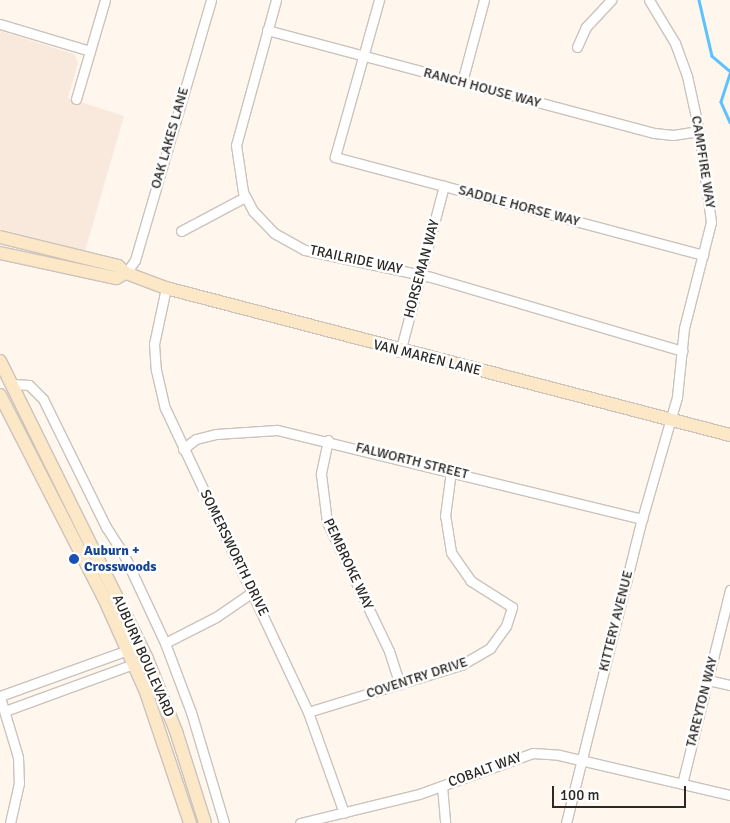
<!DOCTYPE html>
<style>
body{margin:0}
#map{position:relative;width:730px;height:823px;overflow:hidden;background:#fff6ee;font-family:Signika,sans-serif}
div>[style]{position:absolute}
.built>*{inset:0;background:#f8e9dc}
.stream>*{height:2.5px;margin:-1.25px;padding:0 1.25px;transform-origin:1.25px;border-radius:1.25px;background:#5bc3fd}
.roads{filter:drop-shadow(1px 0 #cbc3bc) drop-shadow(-1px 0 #cbc3bc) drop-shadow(0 1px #cbc3bc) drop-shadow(0 -1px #cbc3bc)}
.street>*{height:9px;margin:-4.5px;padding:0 4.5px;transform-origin:4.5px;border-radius:4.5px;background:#fff}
.secondary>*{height:12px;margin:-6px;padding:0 6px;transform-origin:6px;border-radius:6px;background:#fce7c7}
.dots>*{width:14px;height:14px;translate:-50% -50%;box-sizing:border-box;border:2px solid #fff;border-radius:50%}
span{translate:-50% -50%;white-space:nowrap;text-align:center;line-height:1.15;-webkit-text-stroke:5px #fff;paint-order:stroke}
.street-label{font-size:14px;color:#2b2825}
.transit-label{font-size:14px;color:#164399;font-weight:700}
.left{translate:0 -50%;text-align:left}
.scale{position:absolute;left:552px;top:786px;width:134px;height:22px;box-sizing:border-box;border:2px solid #2b2825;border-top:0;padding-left:6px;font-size:15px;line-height:18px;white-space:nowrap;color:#2b2825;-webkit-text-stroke:4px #fff;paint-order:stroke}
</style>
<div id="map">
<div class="built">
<div style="clip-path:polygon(0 31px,74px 54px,78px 63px,68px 98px,124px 116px,85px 251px,0 229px)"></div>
</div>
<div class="stream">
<div style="left:699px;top:0;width:57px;rotate:76.9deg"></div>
<div style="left:712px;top:56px;width:23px;rotate:40deg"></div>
<div style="left:730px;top:74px;width:29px;rotate:108deg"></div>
<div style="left:721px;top:102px;width:22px;rotate:66deg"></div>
</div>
<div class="roads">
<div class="street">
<div style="left:276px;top:0;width:150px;rotate:105.4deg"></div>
<div style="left:236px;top:145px;width:48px;rotate:81.5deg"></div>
<div style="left:243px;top:192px;width:21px;rotate:62deg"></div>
<div style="left:253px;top:211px;width:30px;rotate:46deg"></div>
<div style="left:274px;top:233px;width:35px;rotate:29deg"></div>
<div style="left:305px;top:250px;width:129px;rotate:12.1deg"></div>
<div style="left:431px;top:277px;width:262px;rotate:16.4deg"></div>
<div style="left:379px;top:0;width:163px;rotate:105.7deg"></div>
<div style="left:335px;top:157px;width:381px;rotate:14.9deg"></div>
<div style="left:0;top:24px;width:94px;rotate:16.7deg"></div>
<div style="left:267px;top:30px;width:400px;rotate:14.9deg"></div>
<div style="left:654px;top:133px;width:19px;rotate:6deg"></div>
<div style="left:673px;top:135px;width:26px;rotate:-9deg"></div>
<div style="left:577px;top:47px;width:22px;rotate:-66deg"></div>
<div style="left:586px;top:27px;width:37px;rotate:-47deg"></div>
<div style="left:462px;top:82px;width:85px;rotate:-75deg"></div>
<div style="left:76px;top:99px;width:103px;rotate:-73.7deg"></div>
<div style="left:181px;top:231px;width:72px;rotate:-28deg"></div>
<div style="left:126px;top:273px;width:16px;rotate:-55deg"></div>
<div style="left:135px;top:260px;width:271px;rotate:-73.7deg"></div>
<div style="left:166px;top:288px;width:57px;rotate:102.1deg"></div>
<div style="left:154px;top:344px;width:26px;rotate:86deg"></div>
<div style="left:156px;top:370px;width:39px;rotate:77deg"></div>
<div style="left:165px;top:408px;width:336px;rotate:64.8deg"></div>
<div style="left:308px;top:712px;width:107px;rotate:70.4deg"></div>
<div style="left:400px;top:352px;width:172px;rotate:-75.2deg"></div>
<div style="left:12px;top:384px;width:17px;rotate:3deg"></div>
<div style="left:29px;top:385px;width:20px;rotate:45deg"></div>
<div style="left:43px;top:399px;width:143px;rotate:63.8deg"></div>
<div style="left:106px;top:527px;width:33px;rotate:57deg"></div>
<div style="left:124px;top:555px;width:97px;rotate:65deg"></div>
<div style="left:165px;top:643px;width:74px;rotate:69.4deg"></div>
<div style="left:191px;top:712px;width:116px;rotate:73.4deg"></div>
<div style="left:328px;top:440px;width:35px;rotate:102deg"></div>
<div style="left:321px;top:474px;width:48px;rotate:82.9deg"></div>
<div style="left:327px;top:522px;width:143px;rotate:64.3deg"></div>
<div style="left:389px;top:651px;width:35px;rotate:72deg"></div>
<div style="left:183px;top:449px;width:16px;rotate:-38deg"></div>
<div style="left:196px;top:439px;width:21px;rotate:-14deg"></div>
<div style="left:216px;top:434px;width:61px;rotate:-3.8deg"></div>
<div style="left:277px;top:430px;width:376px;rotate:13.7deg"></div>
<div style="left:165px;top:643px;width:57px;rotate:-27deg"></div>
<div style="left:216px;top:617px;width:46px;rotate:-34.4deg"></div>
<div style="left:708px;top:680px;width:23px;rotate:13deg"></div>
<div style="left:0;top:696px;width:141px;rotate:-19.8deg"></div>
<div style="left:0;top:697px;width:63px;rotate:73.3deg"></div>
<div style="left:18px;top:757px;width:26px;rotate:88deg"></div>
<div style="left:19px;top:783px;width:41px;rotate:102.7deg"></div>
<div style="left:5px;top:711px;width:151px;rotate:-20.1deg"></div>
<div style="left:308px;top:712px;width:160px;rotate:-17.1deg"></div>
<div style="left:461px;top:665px;width:34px;rotate:-30deg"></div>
<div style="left:490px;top:648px;width:27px;rotate:-54deg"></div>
<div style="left:506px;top:626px;width:20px;rotate:-72deg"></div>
<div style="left:512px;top:607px;width:49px;rotate:-147.6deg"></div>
<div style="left:471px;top:581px;width:35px;rotate:-125deg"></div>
<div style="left:451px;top:552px;width:36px;rotate:-99deg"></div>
<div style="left:445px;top:516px;width:45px;rotate:-82.4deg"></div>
<div style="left:682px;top:784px;width:200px;rotate:-76.1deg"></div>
<div style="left:442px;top:786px;width:37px;rotate:85deg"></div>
<div style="left:300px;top:823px;width:122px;rotate:-13.7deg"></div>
<div style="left:419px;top:794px;width:121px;rotate:-19.8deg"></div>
<div style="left:533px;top:753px;width:26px;rotate:4deg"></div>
<div style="left:559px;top:755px;width:176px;rotate:13.2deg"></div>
<div style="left:566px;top:823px;width:313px;rotate:-76deg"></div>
<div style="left:642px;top:519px;width:127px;rotate:-74deg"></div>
<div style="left:677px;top:397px;width:69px;rotate:-84.2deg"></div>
<div style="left:684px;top:328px;width:109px;rotate:-75.7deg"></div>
<div style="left:711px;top:222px;width:92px;rotate:-97.5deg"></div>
<div style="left:699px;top:131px;width:56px;rotate:-102.3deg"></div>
<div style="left:687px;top:76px;width:35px;rotate:-110deg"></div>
<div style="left:675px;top:43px;width:50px;rotate:-121.2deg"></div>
</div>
<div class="secondary">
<div style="left:0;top:237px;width:122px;rotate:13.8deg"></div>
<div style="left:118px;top:266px;width:11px;rotate:41deg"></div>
<div style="left:126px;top:273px;width:43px;rotate:20.6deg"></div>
<div style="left:166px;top:288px;width:583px;rotate:14.61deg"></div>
<div style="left:0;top:253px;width:119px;rotate:12.2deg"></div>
<div style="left:116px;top:278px;width:11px;rotate:-27deg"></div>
<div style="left:0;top:361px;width:332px;rotate:63.7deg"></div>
<div style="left:147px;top:659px;width:78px;rotate:68.1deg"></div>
<div style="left:176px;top:731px;width:96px;rotate:72.5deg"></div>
<div style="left:0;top:395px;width:228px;rotate:62.9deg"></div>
<div style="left:104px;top:598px;width:103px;rotate:65.9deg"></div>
<div style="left:146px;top:692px;width:138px;rotate:71.4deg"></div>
</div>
</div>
<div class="dots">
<div style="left:74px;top:559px;background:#1a4fb4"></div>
</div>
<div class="street-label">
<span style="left:482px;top:88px;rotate:15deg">RANCH HOUSE WAY</span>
<span style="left:170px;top:138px;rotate:-74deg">OAK LAKES LANE</span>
<span style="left:703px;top:162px;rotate:81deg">CAMPFIRE WAY</span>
<span style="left:519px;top:206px;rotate:15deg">SADDLE HORSE WAY</span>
<span style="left:356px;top:260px;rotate:12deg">TRAILRIDE WAY</span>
<span style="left:422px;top:269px;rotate:-75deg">HORSEMAN WAY</span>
<span style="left:427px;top:358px;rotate:14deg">VAN MAREN LANE</span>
<span style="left:412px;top:461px;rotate:14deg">FALWORTH STREET</span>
<span style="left:234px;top:553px;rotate:64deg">SOMERSWORTH DRIVE</span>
<span style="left:348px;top:564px;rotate:65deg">PEMBROKE WAY</span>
<span style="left:616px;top:621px;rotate:-76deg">KITTERY AVENUE</span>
<span style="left:143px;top:656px;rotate:66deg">AUBURN BOULEVARD</span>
<span style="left:417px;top:678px;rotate:-18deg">COVENTRY DRIVE</span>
<span style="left:702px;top:702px;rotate:-76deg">TAREYTON WAY</span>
<span style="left:485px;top:770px;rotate:-20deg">COBALT WAY</span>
</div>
<div class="transit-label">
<span class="left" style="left:84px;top:559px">Auburn +<br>Crosswoods</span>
</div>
<div class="scale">100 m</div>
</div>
